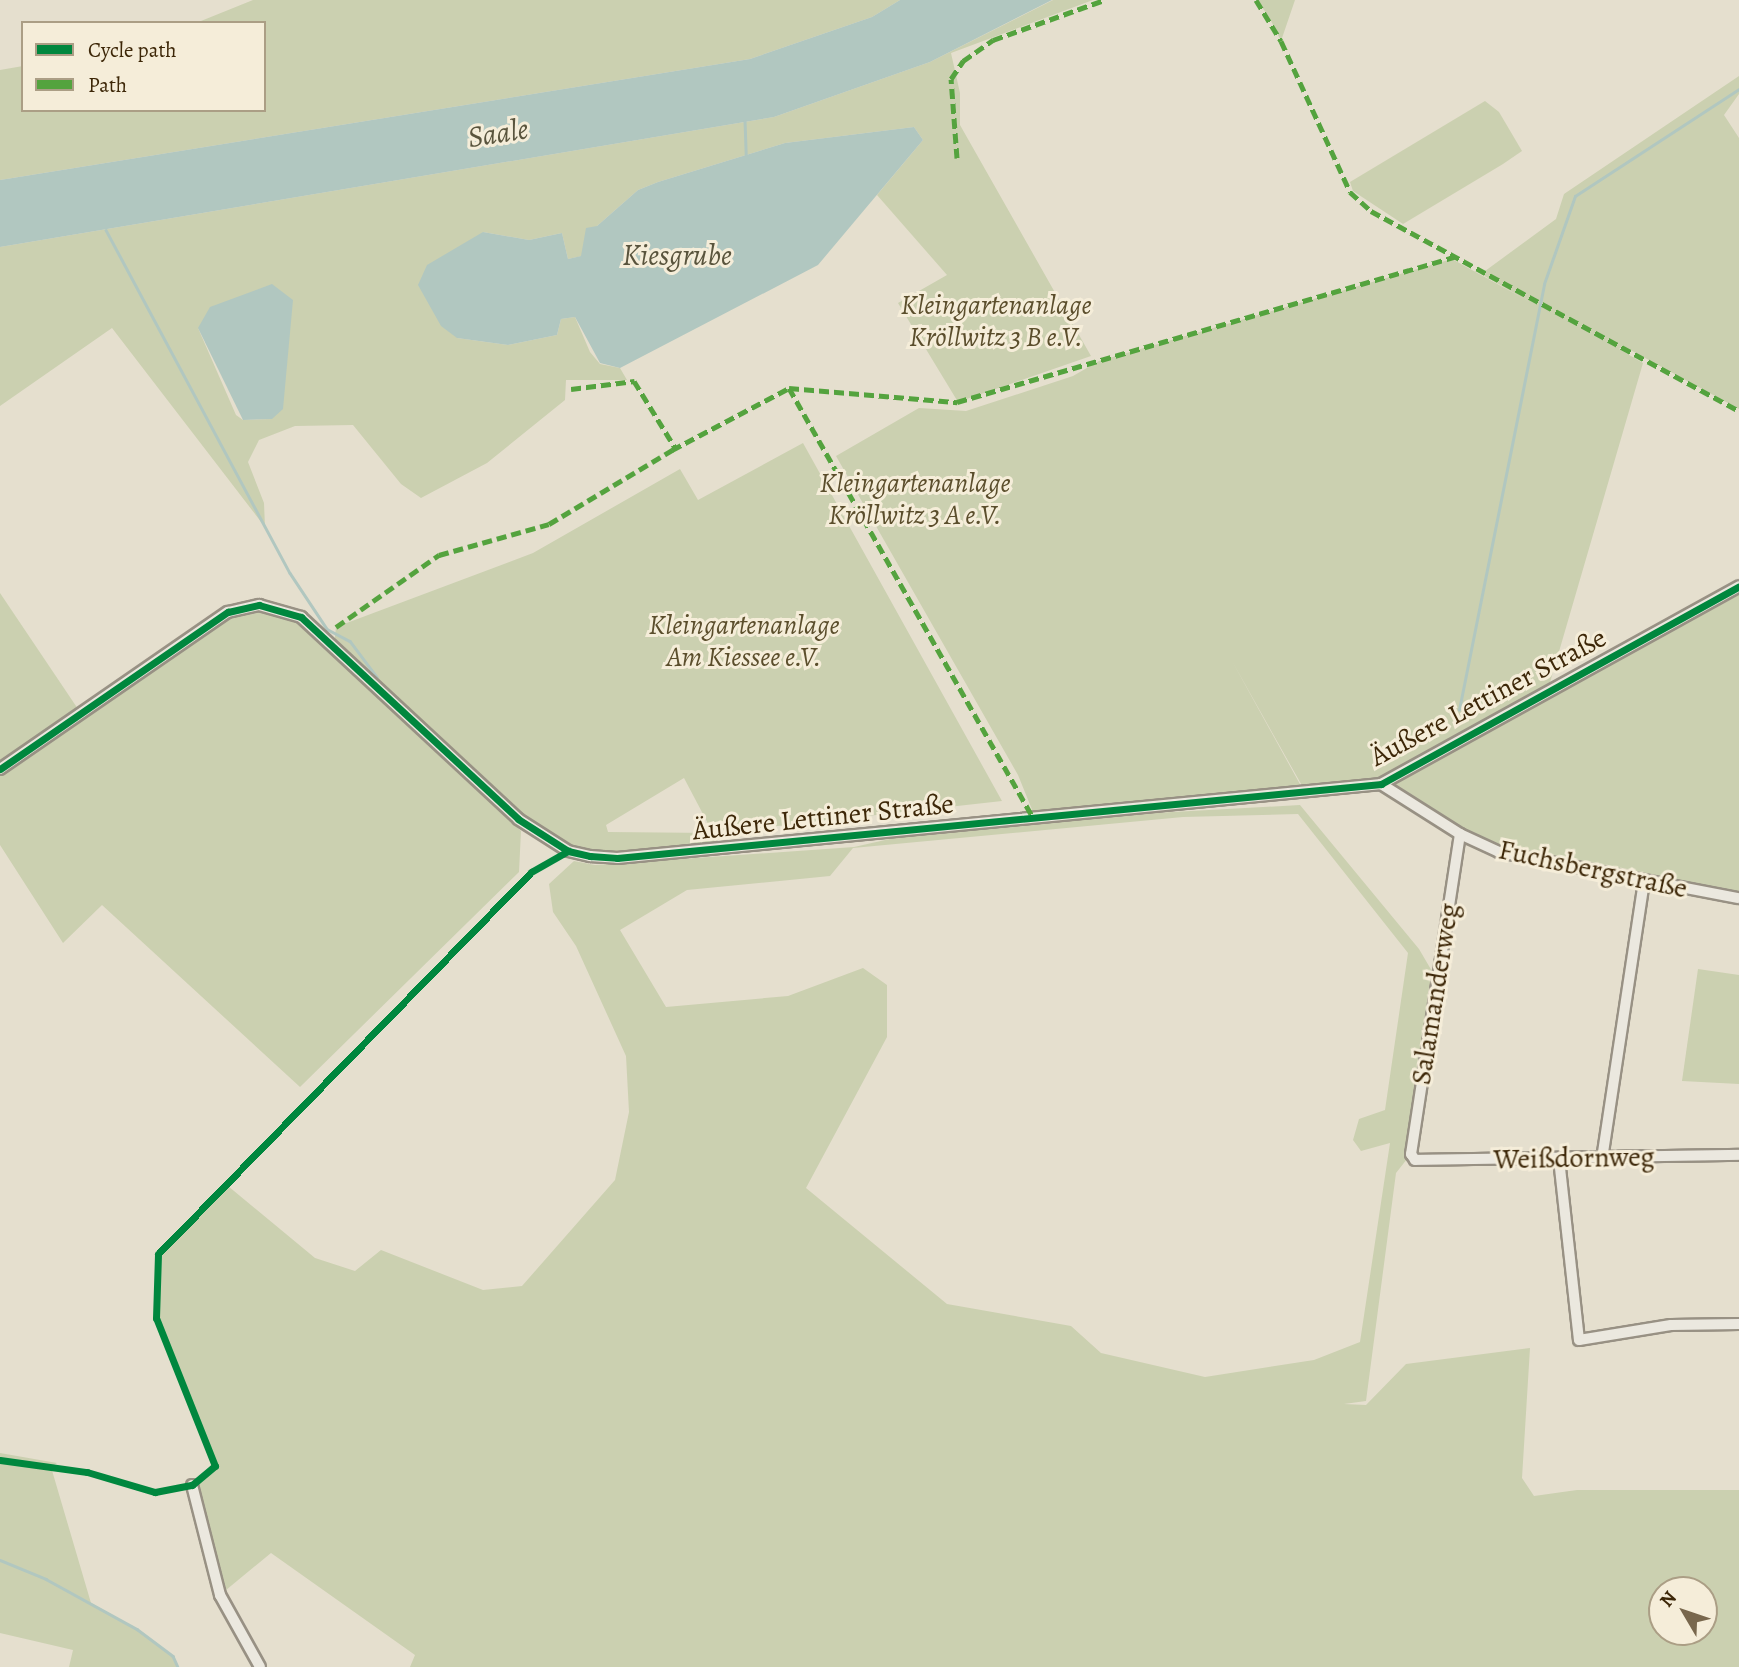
<!DOCTYPE html>
<meta charset="utf-8">
<style>
body{margin:0}
#map{position:relative;width:1739px;height:1667px;overflow:hidden;background:#e5dfce;font-family:Alegreya,serif}
div>[style]{position:absolute}
.green>*{inset:0;background:#cbd0b0}
.water>*{inset:0;background:#b1c7c0}
.stream>*{height:2.5px;margin:-1.25px;padding:0 1.25px;transform-origin:1.25px;border-radius:1.25px;background:#b1c7c0}
.roads{filter:drop-shadow(2px 0 #989184) drop-shadow(-2px 0 #989184) drop-shadow(0 2px #989184) drop-shadow(0 -2px #989184)}
.minor>*{height:10px;margin:-5px;padding:0 5px;transform-origin:5px;border-radius:5px;background:#ebe8df}
.quiet>*{height:5px;margin-top:-2.5px;transform-origin:0;background:repeating-linear-gradient(90deg,#54a33e 0 10px,transparent 0 15px)}
.cycleway>*{height:7px;margin:-3.5px;padding:0 3.5px;transform-origin:3.5px;border-radius:3.5px;background:#00873e}
span{translate:-50% -50%;white-space:nowrap;text-align:center;line-height:1.15;-webkit-text-stroke:6px #f5edd9;paint-order:stroke}
.park-label{font-size:28px;color:#5b4e2c;font-style:italic}
.street-label{font-size:28px;color:#3d2708}
.water-label{font-size:30px;color:#59543d;font-style:italic}
.legend{position:absolute;left:21px;top:21px;width:245px;height:91px;box-sizing:border-box;background:#f5edd9;border:2px solid #ab9e85;margin:0;padding:9px 12px;list-style:none;font-size:21px;color:#3d2708}
.legend li{display:flex;align-items:center;gap:14px;height:35px}
.legend b{width:35px;border:2px solid #ab9e85}
.north{position:absolute;left:1648px;top:1576px;width:70px;height:70px;box-sizing:border-box;background:#f5edd9;border:2px solid #ab9e85;border-radius:50%;rotate:309deg;font-size:19px;font-weight:700;line-height:28px;text-align:center;color:#3d2708}
.north::after{content:'';display:block;margin:auto;width:24px;height:32px;background:#78674d;clip-path:polygon(50% 0,100% 100%,50% 72%,0 100%)}
</style>
<div id="map">
<div class="green">
<div style="clip-path:polygon(253px 0,900px 0,872px 17px,750px 59px,0 180px,0 70px,23px 66px,23px 110px,264px 110px,264px 23px,196px 23px)"></div>
<div style="clip-path:polygon(evenodd,1053px 0,1093px 0,951px 53px,960px 93px,960px 125px,1091px 356px,958px 402px,898px 303px,947px 275px,877px 195px,923px 140px,914px 127px,785px 143px,658px 182px,638px 190px,597px 226px,582px 256px,568px 259px,562px 233px,529px 240px,483px 232px,457px 338px,508px 345px,557px 335px,561px 319px,575px 317px,590px 352px,600px 364px,620px 368px,627px 380px,566px 380px,565px 400px,487px 463px,421px 498px,401px 484px,353px 425px,295px 426px,259px 440px,248px 462px,264px 503px,265px 527px,112px 328px,0 406px,0 247px,774px 117px,930px 62px,1053px 0,198px 328px,272px 419px,243px 420px,236px 415px,198px 328px)"></div>
<div style="clip-path:polygon(1256px 0,1295px 0,1281px 41px,1268px 15px)"></div>
<div style="clip-path:polygon(1739px 76px,1739px 94px,1724px 115px,1739px 138px,1739px 409px,1623px 346px,1619px 349px,1643px 363px,1549px 686px,1381px 784px,1305px 791px,1232px 661px,1301px 786px,1033px 812px,1018px 775px,836px 456px,919px 408px,966px 411px,1073px 376px,1099px 361px,1452px 259px,1530px 302px,1481px 274px,1556px 219px,1564px 194px)"></div>
<div style="clip-path:polygon(1485px 101px,1499px 112px,1522px 151px,1503px 164px,1403px 224px,1353px 191px,1350px 182px)"></div>
<div style="clip-path:polygon(evenodd,803px 443px,1002px 801px,714px 833px,719px 844px,590px 856px,568px 851px,518px 819px,334px 646px,336px 627px,533px 553px,680px 469px,698px 500px,803px 443px,684px 778px,713px 833px,608px 832px,606px 825px,684px 778px)"></div>
<div style="clip-path:polygon(0 593px,80px 712px,0 768px)"></div>
<div style="clip-path:polygon(1739px 595px,1739px 898px,1499px 852px,1384px 783px)"></div>
<div style="clip-path:polygon(254px 607px,292px 617px,332px 650px,521px 831px,519px 872px,300px 1087px,102px 905px,63px 943px,0 845px,0 770px,227px 616px)"></div>
<div style="clip-path:polygon(evenodd,1300px 805px,1419px 949px,1436px 978px,1411px 1154px,1396px 1173px,1366px 1401px,1344px 1404px,1366px 1405px,1406px 1364px,1530px 1348px,1522px 1478px,1534px 1496px,1577px 1490px,1739px 1490px,1739px 1667px,410px 1667px,415px 1655px,271px 1553px,220px 1595px,192px 1485px,215px 1466px,156px 1318px,158px 1254px,228px 1186px,315px 1258px,355px 1271px,381px 1250px,483px 1290px,522px 1286px,615px 1180px,629px 1112px,626px 1056px,576px 946px,553px 912px,549px 884px,574px 861px,595px 865px,854px 847px,903px 836px,1083px 817px,1300px 805px,1298px 814px,1408px 953px,1385px 1110px,1359px 1119px,1353px 1140px,1361px 1151px,1390px 1143px,1360px 1342px,1314px 1360px,1205px 1377px,1101px 1353px,1071px 1326px,947px 1304px,806px 1188px,887px 1037px,887px 985px,863px 968px,788px 996px,666px 1007px,620px 930px,687px 890px,830px 876px,853px 848px,1183px 817px,1298px 814px,1300px 805px,1662px 1590px,1704px 1590px,1704px 1632px,1662px 1632px,1662px 1590px)"></div>
<div style="clip-path:polygon(1698px 969px,1739px 975px,1739px 1084px,1682px 1081px)"></div>
<div style="clip-path:polygon(0 1453px,57px 1463px,51px 1467px,91px 1603px,137px 1629px,173px 1656px,178px 1667px,69px 1667px,73px 1650px,0 1633px)"></div>
</div>
<div class="water">
<div style="clip-path:polygon(900px 0,1052px 0,930px 62px,774px 117px,0 247px,0 180px,750px 59px,872px 17px)"></div>
<div style="clip-path:polygon(914px 127px,923px 140px,818px 265px,620px 368px,600px 363px,575px 317px,561px 319px,557px 335px,508px 345px,457px 338px,441px 326px,418px 285px,427px 265px,483px 232px,529px 240px,562px 233px,568px 259px,581px 256px,586px 228px,597px 226px,638px 190px,658px 182px,785px 143px)"></div>
<div style="clip-path:polygon(272px 284px,293px 300px,283px 409px,272px 419px,243px 420px,198px 328px,210px 307px)"></div>
</div>
<div class="stream">
<div style="left:745px;top:120px;width:35px;rotate:88deg"></div>
<div style="left:106px;top:230px;width:389px;rotate:61.8deg"></div>
<div style="left:290px;top:573px;width:67px;rotate:56.5deg"></div>
<div style="left:327px;top:629px;width:26px;rotate:28deg"></div>
<div style="left:350px;top:641px;width:45px;rotate:53.1deg"></div>
<div style="left:1459px;top:710px;width:434px;rotate:-78.7deg"></div>
<div style="left:1544px;top:284px;width:93px;rotate:-70.6deg"></div>
<div style="left:1575px;top:196px;width:196px;rotate:-33.1deg"></div>
<div style="left:0;top:1560px;width:50px;rotate:22.4deg"></div>
<div style="left:46px;top:1579px;width:104px;rotate:28.8deg"></div>
<div style="left:137px;top:1629px;width:45px;rotate:36.9deg"></div>
<div style="left:173px;top:1656px;width:12px;rotate:66deg"></div>
</div>
<div class="roads">
<div class="minor">
<div style="left:0;top:769px;width:277px;rotate:-34.6deg"></div>
<div style="left:228px;top:612px;width:32px;rotate:-13deg"></div>
<div style="left:259px;top:605px;width:44px;rotate:15.9deg"></div>
<div style="left:301px;top:617px;width:296px;rotate:42.9deg"></div>
<div style="left:518px;top:819px;width:59px;rotate:32.6deg"></div>
<div style="left:568px;top:851px;width:23px;rotate:13deg"></div>
<div style="left:590px;top:856px;width:27px;rotate:4deg"></div>
<div style="left:617px;top:858px;width:768px;rotate:-5.53deg"></div>
<div style="left:1381px;top:784px;width:409px;rotate:-28.9deg"></div>
<div style="left:1381px;top:784px;width:93px;rotate:32.3deg"></div>
<div style="left:1460px;top:834px;width:43px;rotate:24.8deg"></div>
<div style="left:1499px;top:852px;width:244px;rotate:10.9deg"></div>
<div style="left:1460px;top:834px;width:324px;rotate:98.7deg"></div>
<div style="left:1411px;top:1154px;width:7px;rotate:56deg"></div>
<div style="left:1415px;top:1160px;width:324px;rotate:-0.9deg"></div>
<div style="left:1559px;top:1159px;width:182px;rotate:83.7deg"></div>
<div style="left:1579px;top:1340px;width:93px;rotate:-9.3deg"></div>
<div style="left:1671px;top:1325px;width:68px;rotate:-0.8deg"></div>
<div style="left:1602px;top:1159px;width:282px;rotate:-81.4deg"></div>
<div style="left:192px;top:1485px;width:114px;rotate:75.7deg"></div>
<div style="left:220px;top:1595px;width:82px;rotate:60.9deg"></div>
</div>
</div>
<div class="quiet">
<div style="left:1256px;top:0;width:48px;rotate:58.6deg"></div>
<div style="left:1281px;top:41px;width:166px;rotate:65.4deg"></div>
<div style="left:1350px;top:192px;width:28px;rotate:42deg"></div>
<div style="left:1371px;top:211px;width:419px;rotate:28.5deg"></div>
<div style="left:957px;top:158px;width:79px;rotate:-94.3deg"></div>
<div style="left:951px;top:79px;width:22px;rotate:-56deg"></div>
<div style="left:963px;top:61px;width:37px;rotate:-35deg"></div>
<div style="left:993px;top:40px;width:118px;rotate:-19.8deg"></div>
<div style="left:789px;top:388px;width:494px;rotate:60.4deg"></div>
<div style="left:571px;top:389px;width:64px;rotate:-7.2deg"></div>
<div style="left:634px;top:381px;width:80px;rotate:58.3deg"></div>
<div style="left:336px;top:627px;width:126px;rotate:-35deg"></div>
<div style="left:439px;top:555px;width:114px;rotate:-15.7deg"></div>
<div style="left:549px;top:524px;width:144px;rotate:-31deg"></div>
<div style="left:672px;top:450px;width:132px;rotate:-27.9deg"></div>
<div style="left:789px;top:388px;width:169px;rotate:4.8deg"></div>
<div style="left:957px;top:402px;width:518px;rotate:-16.26deg"></div>
</div>
<div class="cycleway">
<div style="left:0;top:769px;width:277px;rotate:-34.6deg"></div>
<div style="left:228px;top:612px;width:32px;rotate:-13deg"></div>
<div style="left:259px;top:605px;width:44px;rotate:15.9deg"></div>
<div style="left:301px;top:617px;width:296px;rotate:42.9deg"></div>
<div style="left:518px;top:819px;width:59px;rotate:32.6deg"></div>
<div style="left:568px;top:851px;width:23px;rotate:13deg"></div>
<div style="left:590px;top:856px;width:27px;rotate:4deg"></div>
<div style="left:617px;top:858px;width:768px;rotate:-5.53deg"></div>
<div style="left:1381px;top:784px;width:409px;rotate:-28.9deg"></div>
<div style="left:0;top:1460px;width:88px;rotate:7.9deg"></div>
<div style="left:87px;top:1472px;width:71px;rotate:16.4deg"></div>
<div style="left:155px;top:1492px;width:38px;rotate:-11deg"></div>
<div style="left:192px;top:1485px;width:30px;rotate:-40deg"></div>
<div style="left:215px;top:1466px;width:159px;rotate:-111.7deg"></div>
<div style="left:156px;top:1318px;width:64px;rotate:-88.2deg"></div>
<div style="left:158px;top:1254px;width:534px;rotate:-45.68deg"></div>
<div style="left:531px;top:872px;width:43px;rotate:-29.6deg"></div>
</div>
<div class="park-label">
<span style="left:996px;top:321px">Kleingartenanlage<br>Kröllwitz 3 B e.V.</span>
<span style="left:915px;top:499px">Kleingartenanlage<br>Kröllwitz 3 A e.V.</span>
<span style="left:744px;top:641px">Kleingartenanlage<br>Am Kiessee e.V.</span>
</div>
<div class="street-label">
<span style="left:1488px;top:697px;rotate:-28deg">Äußere Lettiner Straße</span>
<span style="left:823px;top:817px;rotate:-6deg">Äußere Lettiner Straße</span>
<span style="left:1593px;top:869px;rotate:12deg">Fuchsbergstraße</span>
<span style="left:1435px;top:994px;rotate:-81deg">Salamanderweg</span>
<span style="left:1574px;top:1158px;rotate:-1deg">Weißdornweg</span>
</div>
<div class="water-label">
<span style="left:498px;top:133px;rotate:-9deg">Saale</span>
<span style="left:677px;top:255px">Kiesgrube</span>
</div>
<ul class="legend">
<li><b style="height:9px;background:#00873e"></b>Cycle path</li>
<li><b style="height:9px;background:#54a33e"></b>Path</li>
</ul>
<div class="north">N</div>
</div>
